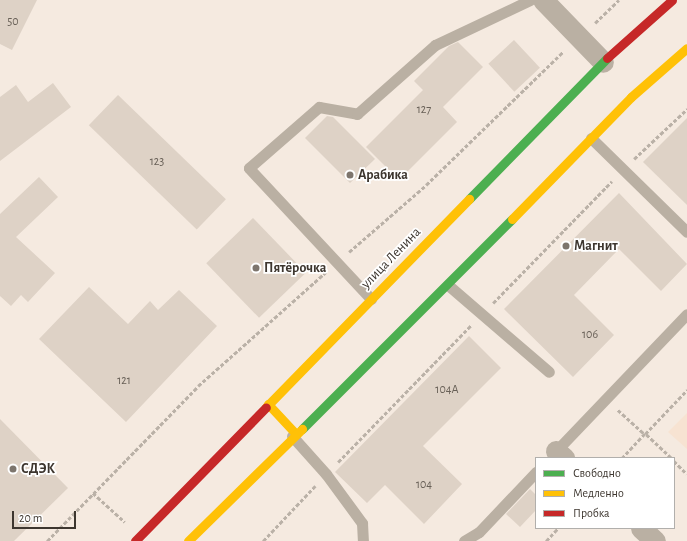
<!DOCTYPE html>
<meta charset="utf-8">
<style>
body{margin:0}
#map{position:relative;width:687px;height:541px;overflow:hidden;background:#f5eae0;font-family:"Alegreya Sans",sans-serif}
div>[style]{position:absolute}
.built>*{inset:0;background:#f7e3d2}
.building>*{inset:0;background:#ded2c6;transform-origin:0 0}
.path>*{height:2.5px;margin-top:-1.25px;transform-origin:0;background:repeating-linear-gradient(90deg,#bab1a7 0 4px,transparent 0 6px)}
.lane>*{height:11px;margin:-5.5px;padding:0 5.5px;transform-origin:5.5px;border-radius:5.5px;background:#bab0a3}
.street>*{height:21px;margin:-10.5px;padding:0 10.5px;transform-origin:10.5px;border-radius:10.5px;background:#bab0a3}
.fast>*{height:9px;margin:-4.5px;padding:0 4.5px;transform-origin:4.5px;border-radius:4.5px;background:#4caf50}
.slow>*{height:9px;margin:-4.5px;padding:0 4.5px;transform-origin:4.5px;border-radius:4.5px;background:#ffc107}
.jam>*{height:9px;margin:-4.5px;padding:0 4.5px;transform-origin:4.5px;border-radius:4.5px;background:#c62828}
.dots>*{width:11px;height:11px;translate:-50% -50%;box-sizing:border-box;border:2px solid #fff;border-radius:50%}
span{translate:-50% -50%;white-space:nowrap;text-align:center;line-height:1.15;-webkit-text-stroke:3.5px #fff;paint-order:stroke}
.number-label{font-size:12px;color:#686057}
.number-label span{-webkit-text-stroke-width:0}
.poi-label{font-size:14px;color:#3d362f;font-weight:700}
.left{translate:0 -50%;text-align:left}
.street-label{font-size:14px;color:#3d362f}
.legend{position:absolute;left:535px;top:457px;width:140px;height:72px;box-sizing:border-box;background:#fff;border:1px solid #b1afac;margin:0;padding:5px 7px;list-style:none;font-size:12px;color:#3d362f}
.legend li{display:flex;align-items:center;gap:8px;height:20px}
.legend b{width:20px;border:1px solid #b1afac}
.scale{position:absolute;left:12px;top:511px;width:64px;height:18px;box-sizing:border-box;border:2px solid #3d362f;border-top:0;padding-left:5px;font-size:12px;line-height:14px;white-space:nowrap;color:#3d362f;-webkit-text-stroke:3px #fff;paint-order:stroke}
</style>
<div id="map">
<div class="built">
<div style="clip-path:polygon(687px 413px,687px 449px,668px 432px)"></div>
</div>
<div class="building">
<div style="clip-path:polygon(0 0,37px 0,12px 50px,0 44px)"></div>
<div style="left:514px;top:40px;width:38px;height:35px;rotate:47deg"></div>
<div style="clip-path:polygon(458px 42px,483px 67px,443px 107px,457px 122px,399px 180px,366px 147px,423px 90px,414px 81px,449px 46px)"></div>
<div style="clip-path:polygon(53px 83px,71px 107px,0 161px,0 97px,16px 85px,28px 102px)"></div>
<div style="left:118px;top:95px;width:150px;height:42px;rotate:44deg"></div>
<div style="clip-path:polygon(327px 116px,333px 117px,375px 159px,350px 183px,305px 138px)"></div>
<div style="clip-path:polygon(687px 118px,687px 205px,643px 162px)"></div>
<div style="clip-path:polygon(39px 177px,58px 197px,16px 237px,55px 273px,28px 302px,21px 295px,11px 306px,0 296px,0 214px)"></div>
<div style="clip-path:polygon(619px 193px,687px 264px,661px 291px,619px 249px,574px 295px,614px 335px,573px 377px,504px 309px)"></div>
<div style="left:253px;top:218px;width:76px;height:65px;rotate:46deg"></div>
<div style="clip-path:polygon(89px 287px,128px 324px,150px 301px,158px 310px,179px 290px,217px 326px,126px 422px,39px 339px)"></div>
<div style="clip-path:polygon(469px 336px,501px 368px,423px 446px,462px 484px,424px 524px,385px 485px,367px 503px,335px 472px)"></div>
<div style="clip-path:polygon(0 419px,68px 488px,14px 541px,0 541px)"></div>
<div style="clip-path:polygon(530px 489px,536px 495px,536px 510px,520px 527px,506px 514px)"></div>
</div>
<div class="path">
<div style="left:595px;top:23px;width:33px;rotate:-44deg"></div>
<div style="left:634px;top:159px;width:73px;rotate:-43.3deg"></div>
<div style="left:349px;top:252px;width:102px;rotate:-41deg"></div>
<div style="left:426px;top:185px;width:191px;rotate:-44.2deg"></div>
<div style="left:493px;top:303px;width:170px;rotate:-45.7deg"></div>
<div style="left:618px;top:410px;width:36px;rotate:42deg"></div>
<div style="left:645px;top:434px;width:33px;rotate:133deg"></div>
<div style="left:671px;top:458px;width:35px;rotate:-137deg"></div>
<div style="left:645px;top:434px;width:61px;rotate:-46.3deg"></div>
<div style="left:674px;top:461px;width:18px;rotate:45deg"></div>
<div style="left:338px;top:462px;width:191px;rotate:-45.8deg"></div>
<div style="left:93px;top:493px;width:43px;rotate:42.2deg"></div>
<div style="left:47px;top:541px;width:216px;rotate:-45.7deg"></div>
<div style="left:198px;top:386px;width:171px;rotate:-41.7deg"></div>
<div style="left:263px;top:541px;width:76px;rotate:-46.6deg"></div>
<div style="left:546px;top:541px;width:18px;rotate:-47deg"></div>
</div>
<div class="lane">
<div style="left:591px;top:138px;width:134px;rotate:44.4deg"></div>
<div style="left:448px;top:285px;width:133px;rotate:40.7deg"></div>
<div style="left:371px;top:299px;width:179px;rotate:-133deg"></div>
<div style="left:249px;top:168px;width:93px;rotate:-41.1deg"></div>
<div style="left:319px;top:107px;width:39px;rotate:10deg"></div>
<div style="left:357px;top:114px;width:104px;rotate:-41.5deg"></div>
<div style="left:435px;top:45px;width:105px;rotate:-25.3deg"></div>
<div style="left:292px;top:436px;width:51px;rotate:48.2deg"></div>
<div style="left:326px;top:474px;width:61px;rotate:53.7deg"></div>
<div style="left:362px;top:523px;width:18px;rotate:87deg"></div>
<div style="left:554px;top:453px;width:192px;rotate:-46.3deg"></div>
<div style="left:464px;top:541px;width:17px;rotate:-31deg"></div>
<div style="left:479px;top:532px;width:83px;rotate:-46.5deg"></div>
</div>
<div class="street">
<div style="left:543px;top:0;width:86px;rotate:45.9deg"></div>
<div style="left:556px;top:451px;width:11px;rotate:41deg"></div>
<div style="left:641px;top:528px;width:19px;rotate:43deg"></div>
</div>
<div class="fast">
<div style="left:469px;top:199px;width:197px;rotate:-45.6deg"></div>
<div style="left:302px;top:429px;width:297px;rotate:-45deg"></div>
</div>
<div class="slow">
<div style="left:512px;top:219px;width:170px;rotate:-45.7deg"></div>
<div style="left:631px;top:97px;width:74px;rotate:-41.2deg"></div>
<div style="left:268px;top:404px;width:40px;rotate:47deg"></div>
<div style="left:266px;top:407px;width:291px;rotate:-45.7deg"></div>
<div style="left:188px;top:541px;width:160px;rotate:-44.5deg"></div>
</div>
<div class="jam">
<div style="left:607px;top:58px;width:87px;rotate:-41.7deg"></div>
<div style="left:135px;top:541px;width:187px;rotate:-45.6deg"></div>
</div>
<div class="dots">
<div style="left:350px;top:175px;background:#7d756d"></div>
<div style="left:566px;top:246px;background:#7d756d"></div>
<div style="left:256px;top:268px;background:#7d756d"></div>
<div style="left:13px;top:469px;background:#7d756d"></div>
</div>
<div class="number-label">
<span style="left:13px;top:22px">50</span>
<span style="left:424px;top:110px">127</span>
<span style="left:157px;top:162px">123</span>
<span style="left:590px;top:335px">106</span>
<span style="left:124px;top:381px">121</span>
<span style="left:447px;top:390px">104А</span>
<span style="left:424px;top:485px">104</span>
</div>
<div class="poi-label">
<span class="left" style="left:358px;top:175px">Арабика</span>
<span class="left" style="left:574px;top:246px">Магнит</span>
<span class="left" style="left:264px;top:268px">Пятёрочка</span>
<span class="left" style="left:21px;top:469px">СДЭК</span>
</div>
<div class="street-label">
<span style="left:391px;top:258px;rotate:-46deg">улица Ленина</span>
</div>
<ul class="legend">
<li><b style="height:5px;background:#4caf50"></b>Свободно</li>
<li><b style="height:5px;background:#ffc107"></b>Медленно</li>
<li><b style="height:5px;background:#c62828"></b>Пробка</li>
</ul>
<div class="scale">20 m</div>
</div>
